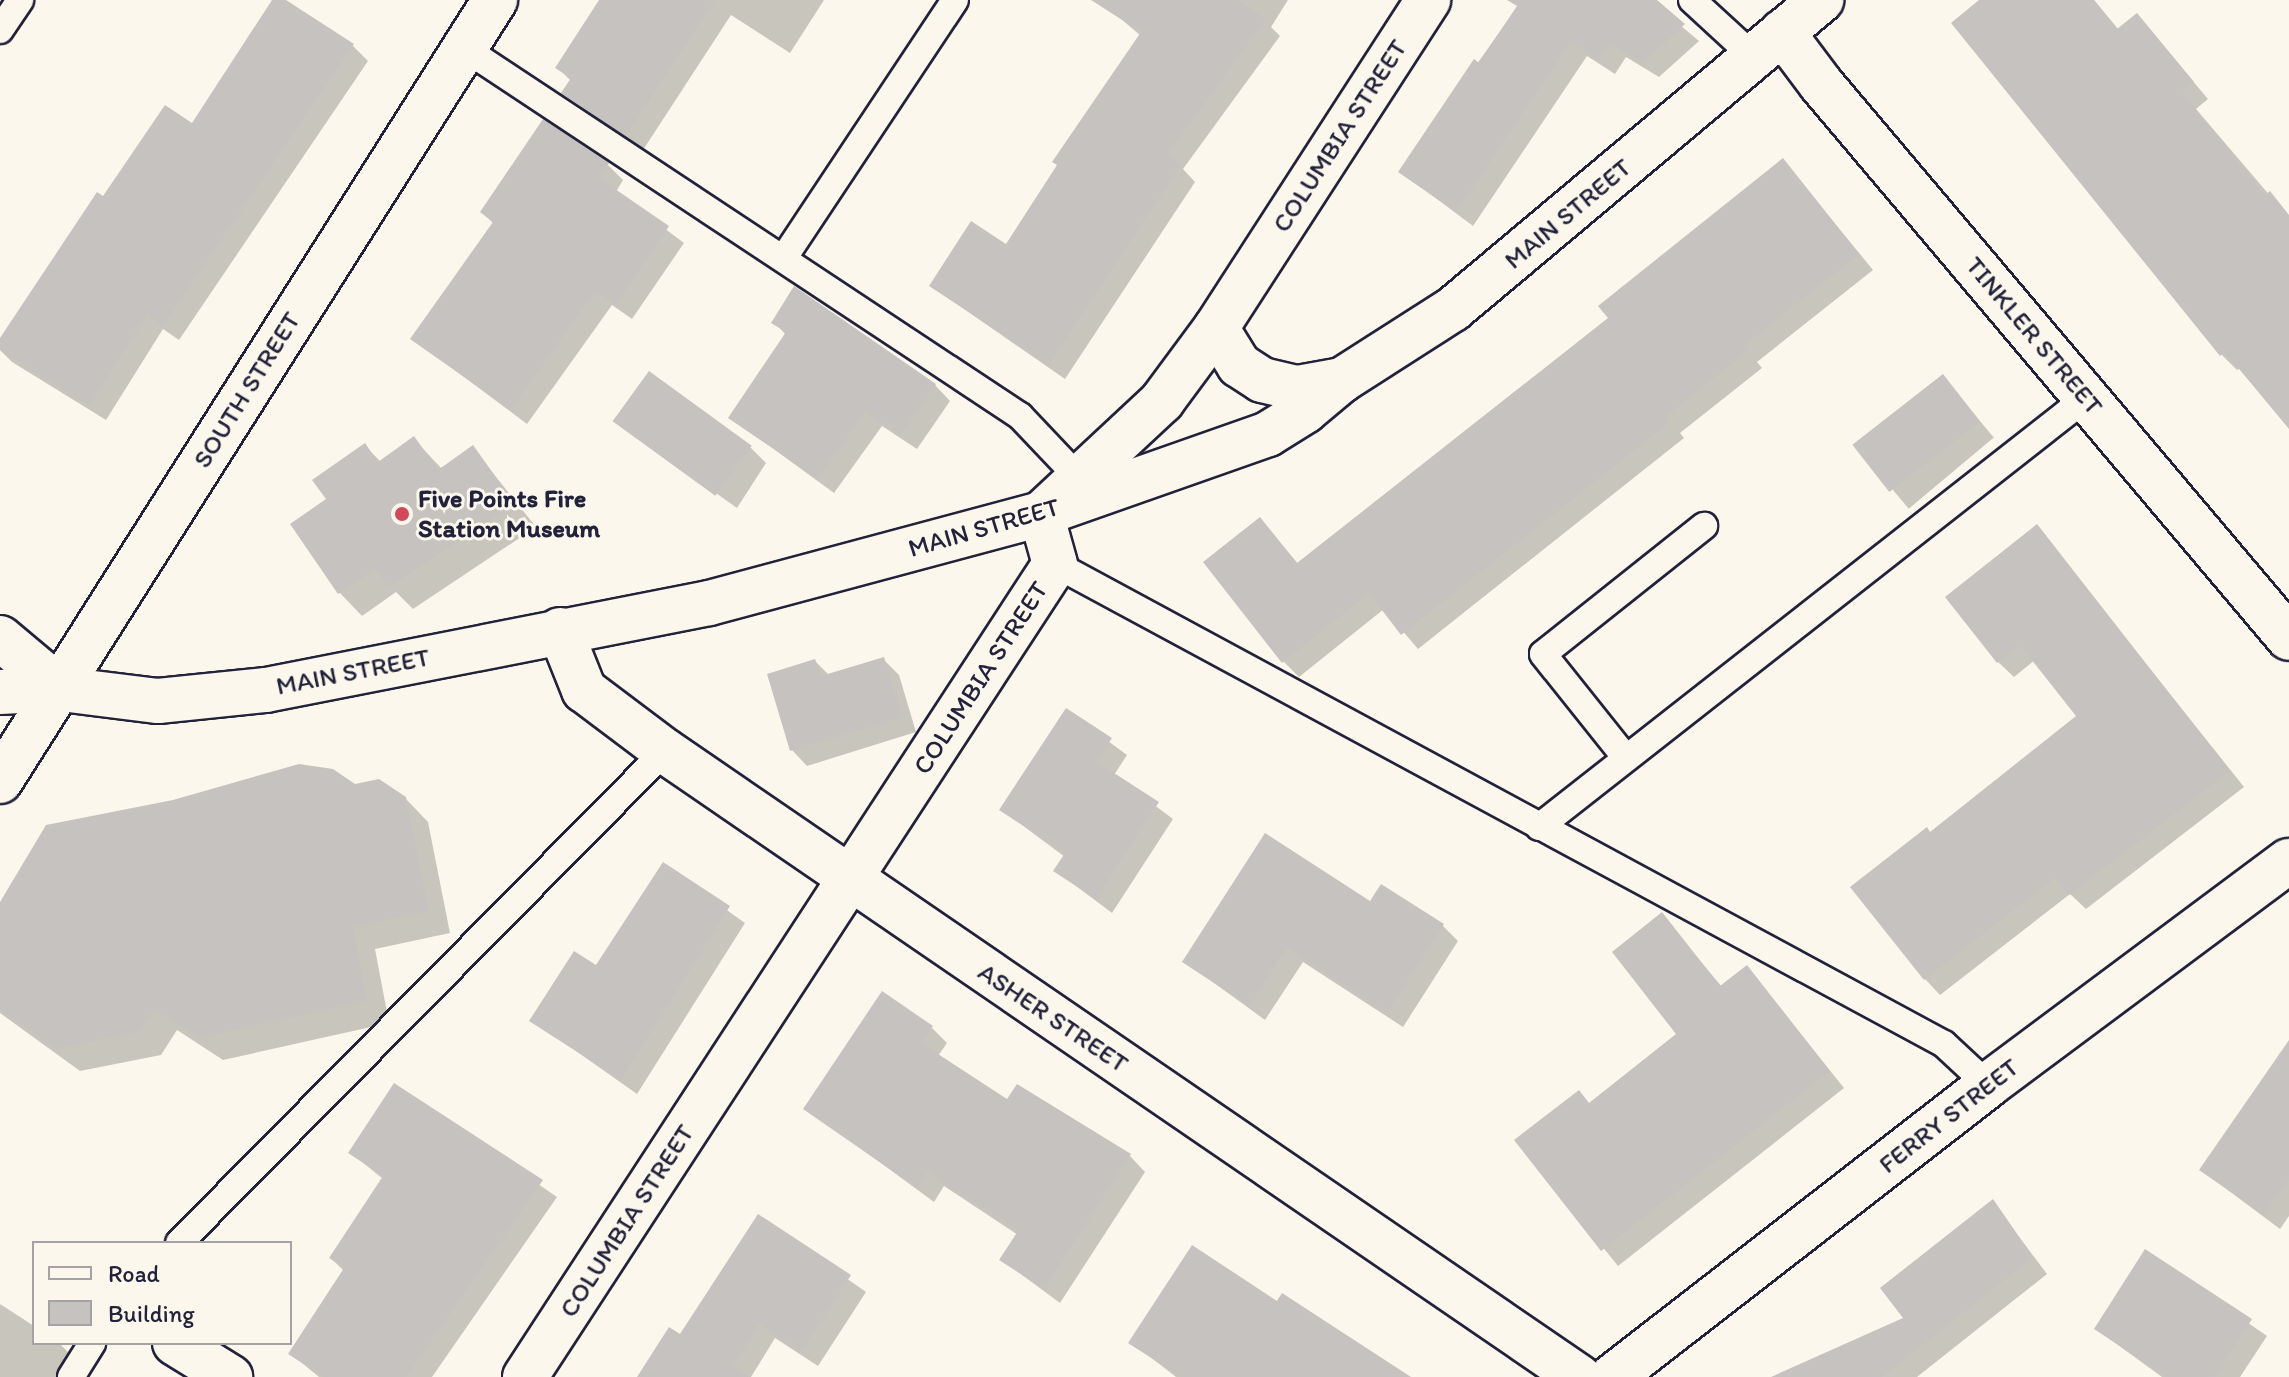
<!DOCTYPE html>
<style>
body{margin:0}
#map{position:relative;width:2289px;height:1377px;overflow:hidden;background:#fbf7ec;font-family:Itim,sans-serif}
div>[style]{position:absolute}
.shadow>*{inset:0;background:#0003;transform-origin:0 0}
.building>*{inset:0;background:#c6c2c0;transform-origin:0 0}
.roads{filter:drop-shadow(2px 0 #22223b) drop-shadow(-2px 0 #22223b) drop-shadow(0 2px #22223b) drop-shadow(0 -2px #22223b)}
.service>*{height:26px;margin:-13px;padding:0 13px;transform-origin:13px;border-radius:13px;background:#fbf7ec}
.minor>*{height:44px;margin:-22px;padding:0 22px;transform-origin:22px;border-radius:22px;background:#fbf7ec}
.secondary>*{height:44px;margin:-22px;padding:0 22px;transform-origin:22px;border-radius:22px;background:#fbf7ec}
.primary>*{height:44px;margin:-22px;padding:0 22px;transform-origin:22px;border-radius:22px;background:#fbf7ec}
.dots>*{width:22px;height:22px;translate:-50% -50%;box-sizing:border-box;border:4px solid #fbf7ec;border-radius:50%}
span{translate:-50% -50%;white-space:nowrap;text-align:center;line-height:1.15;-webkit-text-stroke:6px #fbf7ec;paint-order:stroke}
.street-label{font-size:26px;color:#22223b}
.poi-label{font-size:26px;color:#22223b;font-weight:700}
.left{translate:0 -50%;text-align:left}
.legend{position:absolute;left:32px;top:1241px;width:260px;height:104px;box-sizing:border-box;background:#fbf7ec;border:2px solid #a4a2a5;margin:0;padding:10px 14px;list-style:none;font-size:24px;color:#22223b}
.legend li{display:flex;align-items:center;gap:16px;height:40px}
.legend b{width:40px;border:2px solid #a4a2a5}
</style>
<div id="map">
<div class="shadow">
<div style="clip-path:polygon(275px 0,353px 46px,368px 61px,179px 340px,163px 329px,106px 420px,12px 362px,0 350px,0 342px,103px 198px,193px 126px)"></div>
<div style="clip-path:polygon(602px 0,824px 0,790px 53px,731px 15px,643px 150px,563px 93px,571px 81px,558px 68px)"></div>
<div style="clip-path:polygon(1122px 0,1288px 0,1271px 27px,1280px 36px,1183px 169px,1195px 182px,1065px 379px,931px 286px,1006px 247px,1141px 36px,1114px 13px)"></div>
<div style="clip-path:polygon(1522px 0,1650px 0,1699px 41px,1659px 77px,1626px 57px,1615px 74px,1587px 56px,1473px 226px,1401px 172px)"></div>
<div style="clip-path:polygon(1982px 0,2094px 0,2119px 30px,2137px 15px,2208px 99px,2196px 109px,2289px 218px,2289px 426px,2241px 368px,2237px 370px,2222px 355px,1954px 23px)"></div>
<div style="clip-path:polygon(1783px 160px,1873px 270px,1757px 362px,1762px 368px,1680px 433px,1684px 438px,1418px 649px,1384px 609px,1299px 677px,1283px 661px,1260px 519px,1299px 565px,1611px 319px)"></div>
<div style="clip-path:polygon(608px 165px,623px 180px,616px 192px,684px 243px,632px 319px,612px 305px,527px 424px,413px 339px,494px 224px,482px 212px)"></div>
<div style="clip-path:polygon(774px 322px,935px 385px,950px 401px,917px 449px,882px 426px,834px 493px,731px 418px,786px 335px)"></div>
<div style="left:1943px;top:377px;width:79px;height:111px;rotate:50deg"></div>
<div style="clip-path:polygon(616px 422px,751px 448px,766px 463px,737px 508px)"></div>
<div style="clip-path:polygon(414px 439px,442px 469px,473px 448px,536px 527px,413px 609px,396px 592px,362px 616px,340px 593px,292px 525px,329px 500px,365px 446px,381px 462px)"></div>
<div style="clip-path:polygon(2037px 527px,2244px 787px,2086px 909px,2070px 894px,1940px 995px,1925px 979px,1931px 834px,2079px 716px,2035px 660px,2014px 677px,1998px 662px)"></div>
<div style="clip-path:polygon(883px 659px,899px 675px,916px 732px,807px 766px,792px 750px,815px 661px,829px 675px)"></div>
<div style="clip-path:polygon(1066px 710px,1127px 755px,1114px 775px,1173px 819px,1112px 913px,1056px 871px,1065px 857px,1002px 810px)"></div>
<div style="clip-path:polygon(355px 786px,405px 798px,428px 822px,450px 933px,375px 949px,389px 1023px,223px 1060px,177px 1030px,161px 1055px,80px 1071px,0 1013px,0 906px)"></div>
<div style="clip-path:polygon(663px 865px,745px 923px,637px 1094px,532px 1020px,596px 968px)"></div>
<div style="clip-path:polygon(1371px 904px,1443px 926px,1458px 941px,1403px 1027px,1303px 962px,1265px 1020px,1184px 961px)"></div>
<div style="clip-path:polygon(1662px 915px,1722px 987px,1747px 967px,1844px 1088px,1618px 1266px,1517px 1141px,1590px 1104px,1679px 1034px)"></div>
<div style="clip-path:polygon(931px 1027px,947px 1043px,938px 1056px,1008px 1102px,1018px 1087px,1130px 1156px,1145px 1172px,1060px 1303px,1002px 1260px,1018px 1235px,944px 1186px,934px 1202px,806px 1108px)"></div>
<div style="clip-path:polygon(2289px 1044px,2289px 1216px,2280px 1229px,2201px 1170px)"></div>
<div style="clip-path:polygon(394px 1085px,557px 1197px,432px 1377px,319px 1377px,291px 1354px,344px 1271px,331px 1258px,383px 1179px,350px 1152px)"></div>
<div style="clip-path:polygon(1993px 1202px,2047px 1274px,1917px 1377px,1825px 1377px,1906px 1319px)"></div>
<div style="clip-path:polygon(759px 1217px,866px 1292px,818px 1366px,775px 1338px,751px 1377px,640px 1377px,681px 1337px)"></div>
<div style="clip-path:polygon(2146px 1252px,2267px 1336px,2240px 1377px,2162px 1377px,2096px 1329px)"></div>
<div style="clip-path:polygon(0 1304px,34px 1326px,34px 1343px,59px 1343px,81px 1365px,73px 1377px,0 1377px)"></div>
<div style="clip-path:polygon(1131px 1342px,1391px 1377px,1176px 1377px)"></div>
</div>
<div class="building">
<div style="clip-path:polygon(272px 0,286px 0,354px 44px,163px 326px,147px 315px,89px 406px,0 350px,0 338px,97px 192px,103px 196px,165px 105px,192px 123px)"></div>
<div style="clip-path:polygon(599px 0,715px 0,626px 136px,561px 93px,571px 78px,555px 68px)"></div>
<div style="clip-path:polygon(1091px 0,1237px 0,1266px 19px,1167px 155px,1181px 165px,1049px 365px,929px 286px,971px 221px,1006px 244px,1057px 165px,1052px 162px,1141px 32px)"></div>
<div style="clip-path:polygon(1507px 0,1657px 0,1685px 24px,1643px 63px,1610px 43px,1598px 60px,1571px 42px,1456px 212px,1398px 172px,1474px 59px,1479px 63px,1517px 6px)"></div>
<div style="clip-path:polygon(1979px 0,2094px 0,2117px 29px,2137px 13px,2194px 82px,2182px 92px,2265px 195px,2270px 191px,2289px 215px,2289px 429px,2225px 352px,2220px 356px,1951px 23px)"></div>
<div style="clip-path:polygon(543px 119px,609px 163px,599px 178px,669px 226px,616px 305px,595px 291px,511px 410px,410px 339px,493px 222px,480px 212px)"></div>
<div style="clip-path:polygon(1783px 158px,1859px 254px,1743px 346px,1748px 351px,1666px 416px,1670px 422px,1401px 635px,1369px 593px,1282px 663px,1203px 562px,1260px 517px,1297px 563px,1608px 318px,1598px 306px)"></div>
<div style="clip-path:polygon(794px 286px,936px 384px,901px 435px,865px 412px,818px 479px,728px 418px,786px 332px,771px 323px)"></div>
<div style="left:649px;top:371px;width:127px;height:62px;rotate:36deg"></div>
<div style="left:1943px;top:374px;width:60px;height:115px;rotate:52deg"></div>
<div style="clip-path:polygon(414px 436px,438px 470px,473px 445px,515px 504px,389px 587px,375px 569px,338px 594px,290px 524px,326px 499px,312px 480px,365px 443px,378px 462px)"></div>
<div style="clip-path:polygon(2037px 524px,2230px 771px,2069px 895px,2055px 878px,1924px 980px,1850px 887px,1927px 827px,1930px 832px,2076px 716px,2020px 645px,1997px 663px,1945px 597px)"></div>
<div style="clip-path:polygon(884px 657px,902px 717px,790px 751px,767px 674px,815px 659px,821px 676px)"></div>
<div style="clip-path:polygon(1066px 708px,1112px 738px,1097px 762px,1159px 802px,1096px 899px,1053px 871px,1065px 853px,999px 810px)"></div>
<div style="clip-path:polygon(299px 764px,333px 769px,355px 784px,379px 779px,406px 797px,429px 911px,353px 927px,367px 1001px,199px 1038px,154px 1009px,138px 1032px,55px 1049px,0 1009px,0 902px,46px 825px,173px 800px)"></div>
<div style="clip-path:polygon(1265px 833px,1370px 901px,1381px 884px,1444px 924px,1387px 1013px,1287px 948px,1249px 1006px,1182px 962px)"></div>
<div style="clip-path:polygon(663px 862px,730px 906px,621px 1080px,529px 1021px,574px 951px,596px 965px)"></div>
<div style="clip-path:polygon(1662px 912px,1720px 986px,1747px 965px,1830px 1071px,1601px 1251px,1514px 1140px,1579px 1090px,1589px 1103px,1676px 1034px,1612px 952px)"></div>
<div style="clip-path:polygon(882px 991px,933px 1026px,921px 1043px,1007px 1099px,1017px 1084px,1131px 1154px,1044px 1289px,999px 1260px,1018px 1231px,927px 1172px,917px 1188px,803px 1109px)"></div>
<div style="clip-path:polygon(2289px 1040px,2289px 1179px,2264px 1215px,2199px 1170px)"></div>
<div style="clip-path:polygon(394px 1083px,543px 1180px,406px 1377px,324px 1377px,288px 1354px,344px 1268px,329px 1258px,383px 1176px,348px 1153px)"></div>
<div style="clip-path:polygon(1993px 1199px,2033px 1257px,1882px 1377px,1771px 1377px,1903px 1318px,1880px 1288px)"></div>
<div style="clip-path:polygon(758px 1214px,851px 1275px,801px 1352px,759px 1324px,733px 1367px,749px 1377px,637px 1377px,669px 1327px,680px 1334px)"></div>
<div style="clip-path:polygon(1192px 1245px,1277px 1301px,1282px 1293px,1411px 1377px,1181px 1377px,1128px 1343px)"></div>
<div style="clip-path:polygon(2145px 1249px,2252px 1319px,2215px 1377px,2167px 1377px,2094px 1329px)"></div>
</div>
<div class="roads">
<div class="service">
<div style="left:1692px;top:0;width:84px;rotate:42.6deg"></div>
<div style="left:0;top:30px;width:36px;rotate:-56deg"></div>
<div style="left:464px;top:48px;width:667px;rotate:33.5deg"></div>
<div style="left:1020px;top:416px;width:83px;rotate:46.5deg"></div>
<div style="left:785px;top:256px;width:307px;rotate:-56.4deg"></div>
<div style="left:1055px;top:564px;width:1010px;rotate:28.37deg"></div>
<div style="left:1944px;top:1044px;width:60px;rotate:43deg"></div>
<div style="left:1626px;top:758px;width:133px;rotate:-128.6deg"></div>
<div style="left:1543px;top:654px;width:206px;rotate:-38.5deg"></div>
<div style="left:1539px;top:827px;width:695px;rotate:-38.11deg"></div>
<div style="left:179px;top:1243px;width:692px;rotate:-45.35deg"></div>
<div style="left:71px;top:1377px;width:40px;rotate:-58deg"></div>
</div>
<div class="minor">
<div style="left:1782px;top:32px;width:65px;rotate:53.1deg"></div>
<div style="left:1821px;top:84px;width:725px;rotate:49.81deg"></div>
<div style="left:1216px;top:328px;width:44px;rotate:58.1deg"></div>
<div style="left:1239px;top:365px;width:27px;rotate:33deg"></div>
<div style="left:1262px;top:380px;width:37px;rotate:13deg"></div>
<div style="left:1298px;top:388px;width:45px;rotate:-10.3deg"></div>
<div style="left:560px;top:630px;width:65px;rotate:68.2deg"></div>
<div style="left:584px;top:690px;width:101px;rotate:37deg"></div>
<div style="left:665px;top:751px;width:1108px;rotate:34.41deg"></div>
<div style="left:0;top:638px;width:80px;rotate:39.9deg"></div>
<div style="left:175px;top:1343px;width:65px;rotate:31.7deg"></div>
<div style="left:525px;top:1377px;width:970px;rotate:-56.9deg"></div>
<div style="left:1055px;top:564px;width:52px;rotate:-105.6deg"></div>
<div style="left:1041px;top:514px;width:241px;rotate:-19.4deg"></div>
<div style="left:1268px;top:434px;width:44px;rotate:-31.9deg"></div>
<div style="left:1305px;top:411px;width:48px;rotate:-40deg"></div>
<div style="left:1342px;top:380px;width:132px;rotate:-32.6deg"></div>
<div style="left:1453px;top:309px;width:481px;rotate:-40deg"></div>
<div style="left:1612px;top:1377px;width:476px;rotate:-37.8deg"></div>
<div style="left:1988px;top:1085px;width:375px;rotate:-36.7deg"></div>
</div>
<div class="secondary">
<div style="left:0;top:692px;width:61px;rotate:-2.8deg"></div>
</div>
<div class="primary">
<div style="left:61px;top:689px;width:98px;rotate:7.1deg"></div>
<div style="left:158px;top:701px;width:109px;rotate:-5.8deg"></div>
<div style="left:266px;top:690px;width:451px;rotate:-11.1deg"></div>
<div style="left:709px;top:603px;width:344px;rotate:-15deg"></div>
<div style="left:1041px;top:514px;width:166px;rotate:-43deg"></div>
<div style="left:1162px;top:401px;width:91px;rotate:-53.5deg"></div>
<div style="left:1216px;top:328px;width:391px;rotate:-57.1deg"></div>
<div style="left:0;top:781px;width:925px;rotate:-57.63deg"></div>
</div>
</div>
<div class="dots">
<div style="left:402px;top:514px;background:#d1495b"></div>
</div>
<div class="street-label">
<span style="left:1340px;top:136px;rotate:-57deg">COLUMBIA STREET</span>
<span style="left:1568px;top:214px;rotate:-40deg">MAIN STREET</span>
<span style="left:2034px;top:336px;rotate:50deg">TINKLER STREET</span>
<span style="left:247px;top:390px;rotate:-58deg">SOUTH STREET</span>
<span style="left:984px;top:528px;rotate:-16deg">MAIN STREET</span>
<span style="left:353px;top:672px;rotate:-11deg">MAIN STREET</span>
<span style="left:981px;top:678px;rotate:-57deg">COLUMBIA STREET</span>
<span style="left:1053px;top:1018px;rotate:34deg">ASHER STREET</span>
<span style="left:1949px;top:1116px;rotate:-38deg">FERRY STREET</span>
<span style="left:627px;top:1221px;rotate:-57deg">COLUMBIA STREET</span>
</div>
<div class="poi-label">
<span class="left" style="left:418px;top:514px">Five Points Fire<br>Station Museum</span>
</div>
<ul class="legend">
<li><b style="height:10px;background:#fbf7ec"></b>Road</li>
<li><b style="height:22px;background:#c6c2c0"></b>Building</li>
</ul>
</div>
